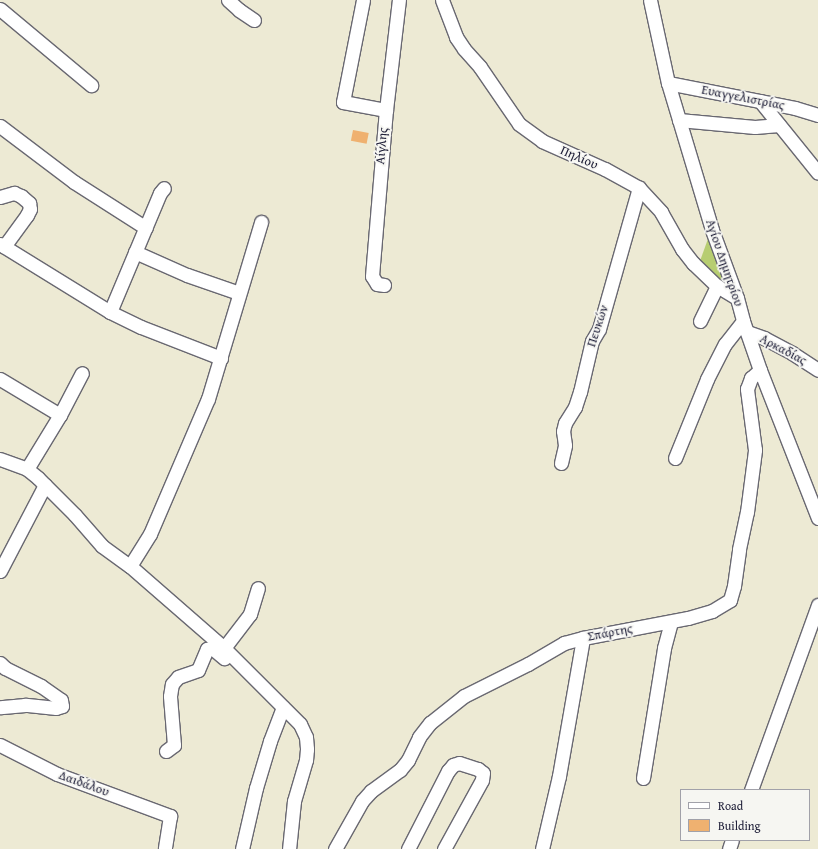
<!DOCTYPE html>
<meta charset="utf-8">
<style>
body{margin:0}
#map{position:relative;width:818px;height:849px;overflow:hidden;background:#edead4;font-family:"Gentium Book Plus",serif}
div>[style]{position:absolute}
.green>*{inset:0;background:#b7cd71}
.building>*{inset:0;background:#efb170;transform-origin:0 0}
.roads{filter:drop-shadow(1px 0 #696871) drop-shadow(-1px 0 #696871) drop-shadow(0 1px #696871) drop-shadow(0 -1px #696871)}
.minor>*{height:13px;margin:-6.5px;padding:0 6.5px;transform-origin:6.5px;border-radius:6.5px;background:#fff}
span{translate:-50% -50%;white-space:nowrap;text-align:center;line-height:1.15;-webkit-text-stroke:3.5px #f6f6f2;paint-order:stroke}
.street-label{font-size:13px;color:#22223b}
.legend{position:absolute;left:680px;top:789px;width:130px;height:52px;box-sizing:border-box;background:#f6f6f2;border:1px solid #a1a1a9;margin:0;padding:5px 7px;list-style:none;font-size:12px;color:#22223b}
.legend li{display:flex;align-items:center;gap:8px;height:20px}
.legend b{width:20px;border:1px solid #a1a1a9}
</style>
<div id="map">
<div class="green">
<div style="clip-path:polygon(709px 236px,727px 285px,700px 261px)"></div>
</div>
<div class="building">
<div style="left:353px;top:130px;width:16px;height:11px;rotate:11deg"></div>
</div>
<div class="roads">
<div class="minor">
<div style="left:228px;top:0;width:15px;rotate:42deg"></div>
<div style="left:239px;top:10px;width:18px;rotate:34deg"></div>
<div style="left:363px;top:0;width:104px;rotate:101.1deg"></div>
<div style="left:343px;top:102px;width:44px;rotate:10.5deg"></div>
<div style="left:442px;top:0;width:40px;rotate:69deg"></div>
<div style="left:456px;top:37px;width:14px;rotate:56deg"></div>
<div style="left:464px;top:49px;width:24px;rotate:48deg"></div>
<div style="left:480px;top:67px;width:69px;rotate:55.6deg"></div>
<div style="left:519px;top:124px;width:29px;rotate:36deg"></div>
<div style="left:542px;top:141px;width:69px;rotate:24deg"></div>
<div style="left:605px;top:169px;width:39px;rotate:29deg"></div>
<div style="left:639px;top:188px;width:33px;rotate:47deg"></div>
<div style="left:661px;top:212px;width:43px;rotate:60.4deg"></div>
<div style="left:682px;top:249px;width:18px;rotate:52deg"></div>
<div style="left:693px;top:263px;width:33px;rotate:44deg"></div>
<div style="left:717px;top:286px;width:23px;rotate:31deg"></div>
<div style="left:650px;top:0;width:85px;rotate:77.8deg"></div>
<div style="left:668px;top:83px;width:153px;rotate:73.3deg"></div>
<div style="left:712px;top:230px;width:72px;rotate:69.8deg"></div>
<div style="left:737px;top:298px;width:24px;rotate:75deg"></div>
<div style="left:743px;top:321px;width:52px;rotate:70.9deg"></div>
<div style="left:760px;top:370px;width:159px;rotate:68.6deg"></div>
<div style="left:0;top:9px;width:119px;rotate:39.9deg"></div>
<div style="left:668px;top:83px;width:129px;rotate:11.1deg"></div>
<div style="left:795px;top:108px;width:24px;rotate:17deg"></div>
<div style="left:760px;top:101px;width:92px;rotate:51.1deg"></div>
<div style="left:679px;top:120px;width:76px;rotate:5.3deg"></div>
<div style="left:755px;top:127px;width:24px;rotate:-5deg"></div>
<div style="left:0;top:126px;width:93px;rotate:37.1deg"></div>
<div style="left:74px;top:182px;width:85px;rotate:32.6deg"></div>
<div style="left:0;top:197px;width:15px;rotate:-16deg"></div>
<div style="left:14px;top:193px;width:8px;rotate:23deg"></div>
<div style="left:21px;top:196px;width:11px;rotate:41deg"></div>
<div style="left:29px;top:203px;width:6px;rotate:81deg"></div>
<div style="left:30px;top:209px;width:7px;rotate:117deg"></div>
<div style="left:27px;top:215px;width:39px;rotate:126deg"></div>
<div style="left:0;top:244px;width:129px;rotate:31.7deg"></div>
<div style="left:110px;top:312px;width:34px;rotate:26deg"></div>
<div style="left:141px;top:327px;width:86px;rotate:21.2deg"></div>
<div style="left:135px;top:252px;width:57px;rotate:23.9deg"></div>
<div style="left:187px;top:275px;width:55px;rotate:19.1deg"></div>
<div style="left:384px;top:285px;width:7px;rotate:-172deg"></div>
<div style="left:377px;top:284px;width:9px;rotate:-122deg"></div>
<div style="left:372px;top:276px;width:167px;rotate:-85.2deg"></div>
<div style="left:386px;top:110px;width:111px;rotate:-83.3deg"></div>
<div style="left:110px;top:312px;width:129px;rotate:-67.2deg"></div>
<div style="left:160px;top:193px;width:6px;rotate:-51deg"></div>
<div style="left:700px;top:321px;width:39px;rotate:-64deg"></div>
<div style="left:747px;top:332px;width:18px;rotate:19deg"></div>
<div style="left:764px;top:338px;width:32px;rotate:28deg"></div>
<div style="left:792px;top:353px;width:31px;rotate:33deg"></div>
<div style="left:0;top:379px;width:70px;rotate:31deg"></div>
<div style="left:675px;top:458px;width:85px;rotate:-67.9deg"></div>
<div style="left:707px;top:379px;width:39px;rotate:-63deg"></div>
<div style="left:725px;top:344px;width:29px;rotate:-52deg"></div>
<div style="left:0;top:459px;width:29px;rotate:20deg"></div>
<div style="left:27px;top:469px;width:14px;rotate:39deg"></div>
<div style="left:38px;top:478px;width:52px;rotate:45deg"></div>
<div style="left:75px;top:515px;width:41px;rotate:48.9deg"></div>
<div style="left:102px;top:546px;width:34px;rotate:36deg"></div>
<div style="left:130px;top:566px;width:125px;rotate:41.1deg"></div>
<div style="left:224px;top:648px;width:107px;rotate:45deg"></div>
<div style="left:300px;top:724px;width:14px;rotate:65deg"></div>
<div style="left:306px;top:737px;width:12px;rotate:85deg"></div>
<div style="left:307px;top:749px;width:11px;rotate:95deg"></div>
<div style="left:306px;top:760px;width:43px;rotate:106.3deg"></div>
<div style="left:294px;top:801px;width:48px;rotate:95.9deg"></div>
<div style="left:561px;top:463px;width:18px;rotate:-77deg"></div>
<div style="left:565px;top:445px;width:14px;rotate:-98deg"></div>
<div style="left:563px;top:431px;width:8px;rotate:-76deg"></div>
<div style="left:565px;top:423px;width:19px;rotate:-58deg"></div>
<div style="left:575px;top:407px;width:16px;rotate:-72deg"></div>
<div style="left:580px;top:392px;width:52px;rotate:-76.8deg"></div>
<div style="left:592px;top:341px;width:14px;rotate:-60deg"></div>
<div style="left:599px;top:329px;width:147px;rotate:-74.2deg"></div>
<div style="left:27px;top:469px;width:63px;rotate:-58.6deg"></div>
<div style="left:60px;top:415px;width:47px;rotate:-62.4deg"></div>
<div style="left:130px;top:566px;width:38px;rotate:-58deg"></div>
<div style="left:150px;top:534px;width:147px;rotate:-66.8deg"></div>
<div style="left:208px;top:399px;width:185px;rotate:-73.3deg"></div>
<div style="left:0;top:571px;width:97px;rotate:-62.4deg"></div>
<div style="left:224px;top:648px;width:43px;rotate:-52.6deg"></div>
<div style="left:250px;top:614px;width:27px;rotate:-73deg"></div>
<div style="left:0;top:663px;width:7px;rotate:45deg"></div>
<div style="left:5px;top:668px;width:40px;rotate:26.6deg"></div>
<div style="left:41px;top:686px;width:24px;rotate:35deg"></div>
<div style="left:61px;top:700px;width:6px;rotate:81deg"></div>
<div style="left:62px;top:706px;width:6px;rotate:162deg"></div>
<div style="left:56px;top:708px;width:31px;rotate:-174deg"></div>
<div style="left:25px;top:705px;width:25px;rotate:175deg"></div>
<div style="left:0;top:745px;width:64px;rotate:27deg"></div>
<div style="left:57px;top:774px;width:121px;rotate:20.4deg"></div>
<div style="left:170px;top:816px;width:33px;rotate:99deg"></div>
<div style="left:166px;top:751px;width:10px;rotate:-37deg"></div>
<div style="left:174px;top:745px;width:49px;rotate:-94.7deg"></div>
<div style="left:170px;top:696px;width:12px;rotate:-81deg"></div>
<div style="left:172px;top:684px;width:9px;rotate:-49deg"></div>
<div style="left:178px;top:677px;width:21px;rotate:-19deg"></div>
<div style="left:198px;top:670px;width:23px;rotate:-67deg"></div>
<div style="left:207px;top:649px;width:5px;rotate:-11deg"></div>
<div style="left:212px;top:648px;width:16px;rotate:40deg"></div>
<div style="left:643px;top:778px;width:132px;rotate:-80.8deg"></div>
<div style="left:664px;top:648px;width:27px;rotate:-75deg"></div>
<div style="left:751px;top:790px;width:197px;rotate:-70.1deg"></div>
<div style="left:242px;top:849px;width:63px;rotate:-77.1deg"></div>
<div style="left:256px;top:788px;width:49px;rotate:-73.4deg"></div>
<div style="left:270px;top:741px;width:36px;rotate:-69deg"></div>
<div style="left:335px;top:849px;width:55px;rotate:-60.6deg"></div>
<div style="left:362px;top:801px;width:13px;rotate:-48deg"></div>
<div style="left:371px;top:791px;width:36px;rotate:-36deg"></div>
<div style="left:400px;top:770px;width:13px;rotate:-51deg"></div>
<div style="left:408px;top:760px;width:25px;rotate:-64deg"></div>
<div style="left:419px;top:737px;width:18px;rotate:-52deg"></div>
<div style="left:430px;top:723px;width:43px;rotate:-38.5deg"></div>
<div style="left:464px;top:696px;width:72px;rotate:-26.6deg"></div>
<div style="left:528px;top:664px;width:42px;rotate:-30.3deg"></div>
<div style="left:564px;top:643px;width:20px;rotate:-15deg"></div>
<div style="left:583px;top:638px;width:107px;rotate:-10.8deg"></div>
<div style="left:688px;top:618px;width:25px;rotate:-16deg"></div>
<div style="left:712px;top:611px;width:21px;rotate:-31deg"></div>
<div style="left:730px;top:600px;width:15px;rotate:-74deg"></div>
<div style="left:734px;top:586px;width:37px;rotate:-82deg"></div>
<div style="left:739px;top:549px;width:38px;rotate:-78deg"></div>
<div style="left:747px;top:512px;width:63px;rotate:-82.6deg"></div>
<div style="left:755px;top:450px;width:62px;rotate:-97.5deg"></div>
<div style="left:747px;top:389px;width:12px;rotate:-70deg"></div>
<div style="left:751px;top:378px;width:12px;rotate:-42deg"></div>
<div style="left:408px;top:849px;width:88px;rotate:-62.9deg"></div>
<div style="left:448px;top:771px;width:8px;rotate:-50deg"></div>
<div style="left:453px;top:765px;width:6px;rotate:-18deg"></div>
<div style="left:459px;top:763px;width:20px;rotate:18deg"></div>
<div style="left:478px;top:769px;width:6px;rotate:39deg"></div>
<div style="left:483px;top:773px;width:7px;rotate:98deg"></div>
<div style="left:482px;top:780px;width:79px;rotate:118.8deg"></div>
<div style="left:542px;top:849px;width:75px;rotate:-76.9deg"></div>
<div style="left:559px;top:776px;width:140px;rotate:-80.1deg"></div>
<div style="left:729px;top:849px;width:9px;rotate:-72deg"></div>
</div>
</div>
<div class="street-label">
<span style="left:743px;top:98px;rotate:11deg">Ευαγγελιστρίας</span>
<span style="left:382px;top:146px;rotate:-85deg">Αίγλης</span>
<span style="left:579px;top:158px;rotate:24deg">Πηλίου</span>
<span style="left:724px;top:263px;rotate:71deg">Αγίου Δημητρίου</span>
<span style="left:598px;top:326px;rotate:-72deg">Πευκών</span>
<span style="left:783px;top:350px;rotate:28deg">Αρκαδίας</span>
<span style="left:610px;top:633px;rotate:-11deg">Σπάρτης</span>
<span style="left:84px;top:784px;rotate:20deg">Δαιδάλου</span>
</div>
<ul class="legend">
<li><b style="height:5px;background:#fff"></b>Road</li>
<li><b style="height:11px;background:#efb170"></b>Building</li>
</ul>
</div>
